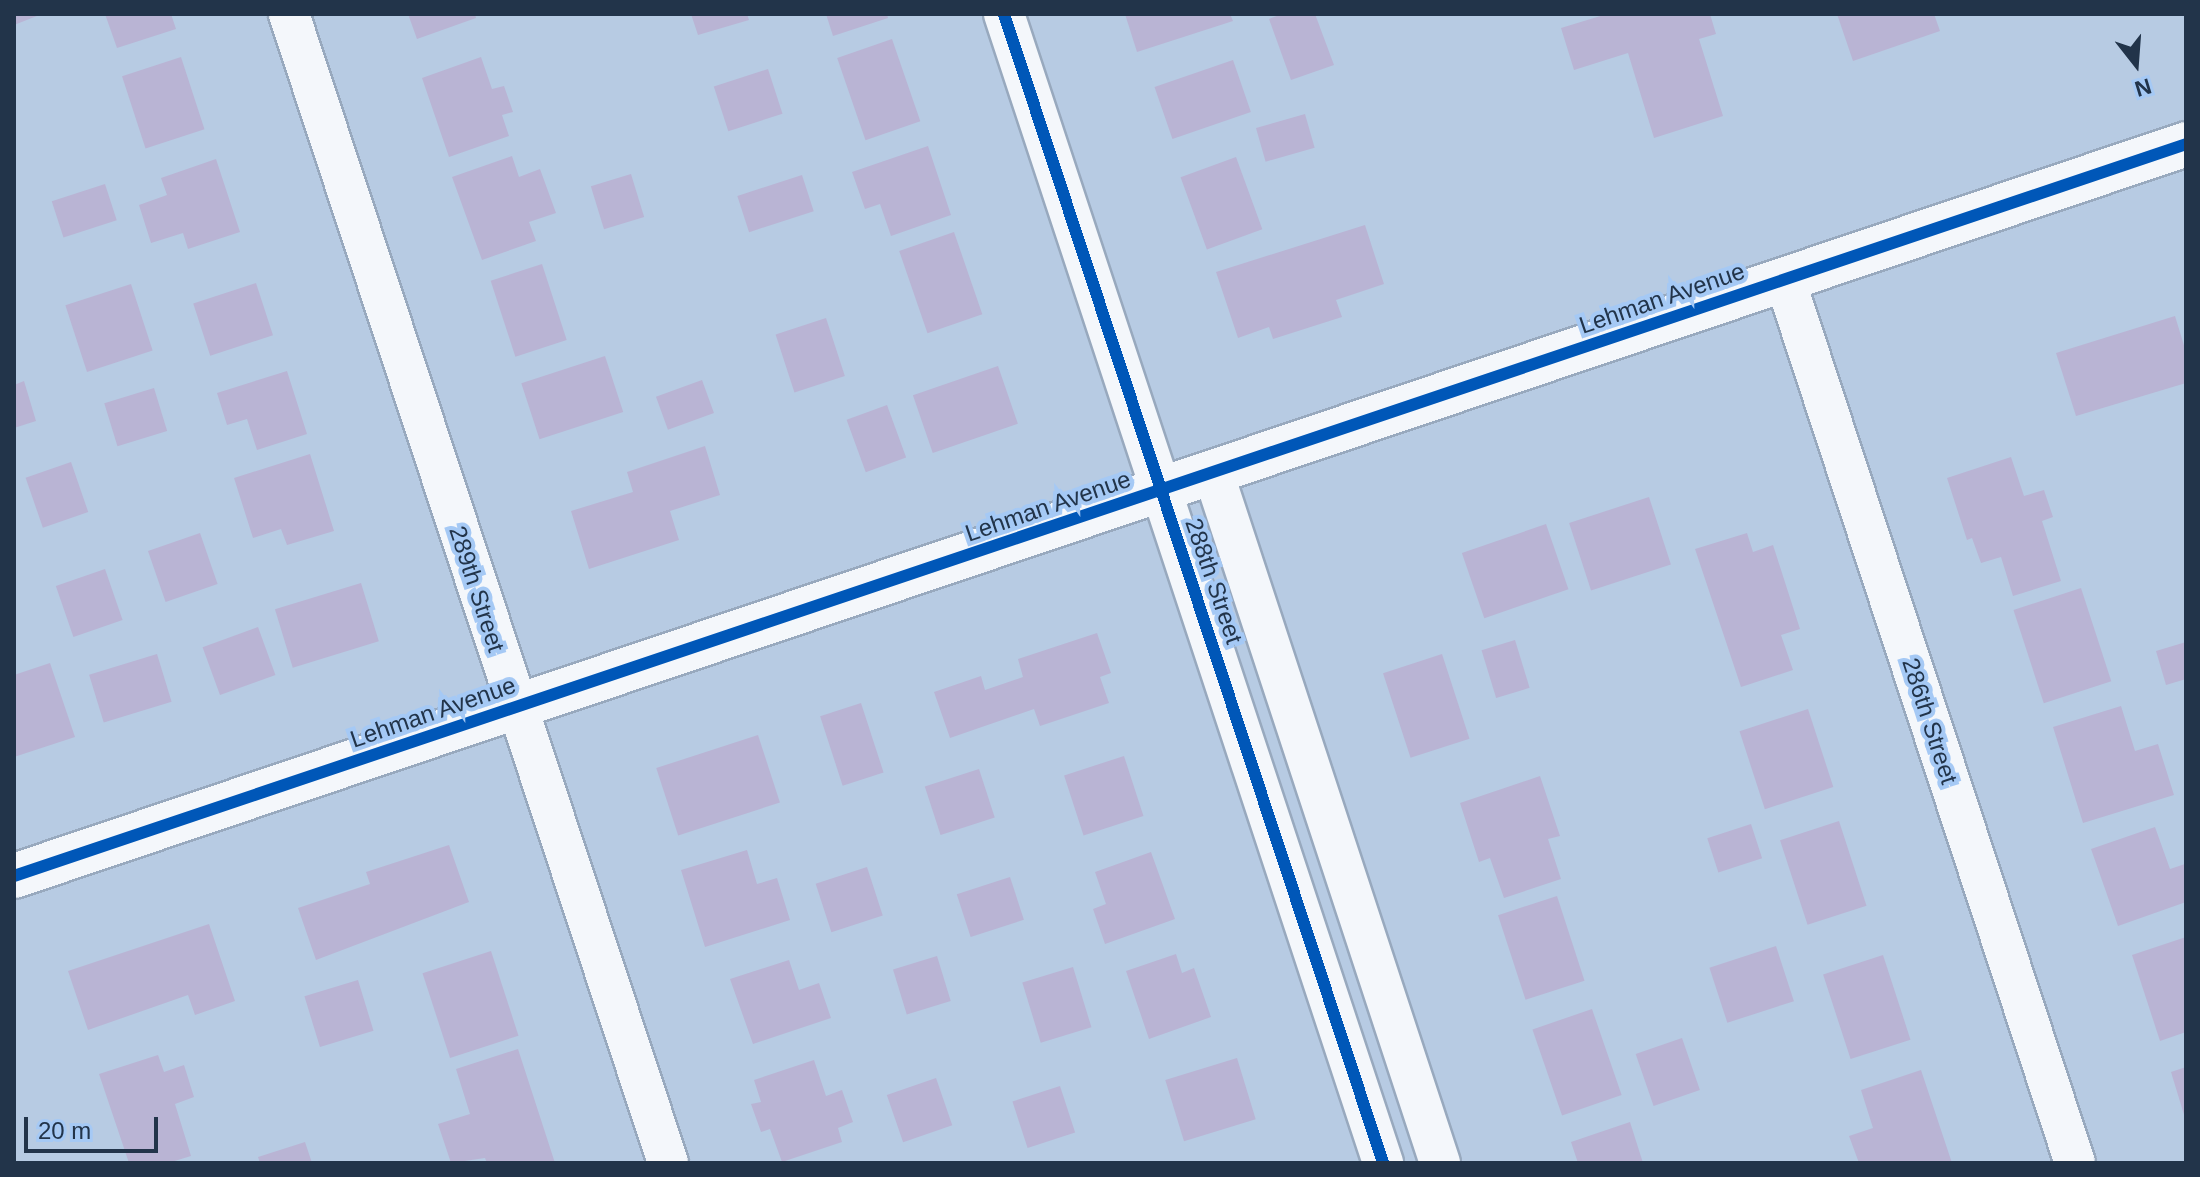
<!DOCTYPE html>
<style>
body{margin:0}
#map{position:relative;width:2200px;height:1177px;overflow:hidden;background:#b7cbe3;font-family:Helvetica,sans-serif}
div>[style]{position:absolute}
.building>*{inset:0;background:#b9b4d4;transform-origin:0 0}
.roads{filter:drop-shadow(2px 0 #98a9be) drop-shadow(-2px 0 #98a9be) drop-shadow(0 2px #98a9be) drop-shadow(0 -2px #98a9be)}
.minor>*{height:40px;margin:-20px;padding:0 20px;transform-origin:20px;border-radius:20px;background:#f4f7fb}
.tertiary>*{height:44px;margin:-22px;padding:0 22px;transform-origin:22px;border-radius:22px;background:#f4f7fb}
.cycleway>*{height:12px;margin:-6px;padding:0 6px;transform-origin:6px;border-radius:6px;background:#0057b8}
span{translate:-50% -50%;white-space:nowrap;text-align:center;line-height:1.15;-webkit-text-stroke:8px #a5c9f5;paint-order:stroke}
.street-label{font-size:24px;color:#22344a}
.frame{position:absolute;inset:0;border:16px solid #22344a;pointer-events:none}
.north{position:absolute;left:2096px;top:24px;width:80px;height:80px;-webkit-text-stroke:6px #a5c9f5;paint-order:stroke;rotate:163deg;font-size:22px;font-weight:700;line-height:32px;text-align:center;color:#22344a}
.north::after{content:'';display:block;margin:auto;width:28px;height:36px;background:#22344a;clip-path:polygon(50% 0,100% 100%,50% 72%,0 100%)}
.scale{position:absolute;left:24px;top:1117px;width:134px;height:36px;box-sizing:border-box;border:4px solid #22344a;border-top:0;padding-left:10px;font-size:24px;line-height:28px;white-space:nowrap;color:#22344a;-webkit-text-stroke:6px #a5c9f5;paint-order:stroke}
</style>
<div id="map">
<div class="building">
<div style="clip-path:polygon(14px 14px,42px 14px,14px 25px)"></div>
<div style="clip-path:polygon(105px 14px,171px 14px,176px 29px,117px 48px)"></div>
<div style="clip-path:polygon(408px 14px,475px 14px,476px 18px,417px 39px)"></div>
<div style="clip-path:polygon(691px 14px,747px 14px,749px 20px,698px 35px)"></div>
<div style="clip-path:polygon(826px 14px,887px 14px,888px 18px,833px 36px)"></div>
<div style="clip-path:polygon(1125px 14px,1230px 14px,1233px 21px,1137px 52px)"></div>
<div style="clip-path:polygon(1282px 14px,1315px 14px,1334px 65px,1291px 80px,1269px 19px)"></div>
<div style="clip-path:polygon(1607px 14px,1710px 14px,1716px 34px,1699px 39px,1723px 116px,1654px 138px,1628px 53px,1574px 70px,1561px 28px)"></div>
<div style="clip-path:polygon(1837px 14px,1934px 14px,1940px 31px,1853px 61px)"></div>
<div style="left:892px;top:39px;width:87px;height:58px;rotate:71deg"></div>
<div style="left:181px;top:57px;width:76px;height:62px;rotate:72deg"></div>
<div style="clip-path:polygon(481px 57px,492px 89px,504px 86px,513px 112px,502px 115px,509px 136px,449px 157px,422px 78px)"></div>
<div style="left:1233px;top:60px;width:55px;height:83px;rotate:71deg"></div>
<div style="left:768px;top:69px;width:47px;height:57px;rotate:72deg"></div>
<div style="left:1305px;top:114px;width:35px;height:51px;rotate:74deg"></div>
<div style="clip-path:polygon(928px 146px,951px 215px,891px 236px,880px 204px,865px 209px,852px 172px)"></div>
<div style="clip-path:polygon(512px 156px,519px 177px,540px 169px,556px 213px,529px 222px,536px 241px,482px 260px,452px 177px)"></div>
<div style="left:1236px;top:157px;width:77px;height:59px;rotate:70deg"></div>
<div style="clip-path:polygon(216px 159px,240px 232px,188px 249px,183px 233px,151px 243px,139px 205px,167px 195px,161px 178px)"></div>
<div style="left:631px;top:174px;width:45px;height:42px;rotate:73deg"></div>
<div style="left:802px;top:175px;width:38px;height:68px;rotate:72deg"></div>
<div style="left:105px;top:184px;width:38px;height:56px;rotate:72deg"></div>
<div style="clip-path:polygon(1365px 225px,1384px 284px,1336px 300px,1342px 317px,1273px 339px,1269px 327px,1238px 338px,1216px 272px)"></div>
<div style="left:954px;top:232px;width:87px;height:58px;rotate:71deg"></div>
<div style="left:542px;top:264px;width:80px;height:54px;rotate:72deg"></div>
<div style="left:256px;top:283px;width:55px;height:66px;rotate:72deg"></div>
<div style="left:131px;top:284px;width:70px;height:69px;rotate:72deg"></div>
<div style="clip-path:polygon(2175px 316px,2186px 352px,2186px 383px,2076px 416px,2056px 353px)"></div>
<div style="left:826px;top:318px;width:61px;height:53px;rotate:72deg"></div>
<div style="left:605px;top:356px;width:59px;height:88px;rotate:72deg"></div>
<div style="left:998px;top:366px;width:61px;height:90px;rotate:71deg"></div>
<div style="clip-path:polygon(287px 371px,307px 434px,257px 450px,247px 419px,227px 425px,217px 393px)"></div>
<div style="left:702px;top:380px;width:35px;height:49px;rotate:70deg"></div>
<div style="clip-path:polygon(24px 381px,36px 421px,14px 428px,14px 385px)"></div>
<div style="left:154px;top:388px;width:45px;height:52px;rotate:73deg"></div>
<div style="left:887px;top:405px;width:56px;height:43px;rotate:70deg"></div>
<div style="clip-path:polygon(705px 446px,720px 495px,670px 511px,679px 540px,589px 569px,571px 511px,633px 492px,627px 472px)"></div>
<div style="clip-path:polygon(310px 454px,334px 531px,287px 545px,281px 529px,253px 538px,234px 478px)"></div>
<div style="clip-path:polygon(2011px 457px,2024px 496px,2044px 490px,2053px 517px,2042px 521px,2061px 581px,2013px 596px,2001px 557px,1981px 563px,1972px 538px,1967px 540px,1947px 478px)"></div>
<div style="left:71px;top:462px;width:53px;height:48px;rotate:71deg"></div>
<div style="left:1649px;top:497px;width:71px;height:84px;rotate:72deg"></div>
<div style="left:1546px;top:524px;width:69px;height:89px;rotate:71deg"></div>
<div style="left:200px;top:533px;width:54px;height:55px;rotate:71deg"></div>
<div style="clip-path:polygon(1747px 533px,1753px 552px,1773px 545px,1800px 629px,1781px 635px,1793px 670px,1741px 687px,1695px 549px)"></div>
<div style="left:105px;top:569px;width:54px;height:52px;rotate:71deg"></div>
<div style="left:361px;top:583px;width:61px;height:90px;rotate:73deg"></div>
<div style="left:2081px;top:588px;width:98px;height:71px;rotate:72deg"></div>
<div style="left:258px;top:627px;width:51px;height:59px;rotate:70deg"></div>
<div style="clip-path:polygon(1097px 633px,1111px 673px,1100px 677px,1109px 703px,1040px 726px,1034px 709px,950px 738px,934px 692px,981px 676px,985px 690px,1023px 677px,1018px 659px)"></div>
<div style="left:1515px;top:640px;width:50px;height:35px;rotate:73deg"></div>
<div style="clip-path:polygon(2186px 642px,2186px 679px,2166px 685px,2156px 651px)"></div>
<div style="left:157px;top:654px;width:50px;height:71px;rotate:73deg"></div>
<div style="left:1442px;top:654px;width:89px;height:62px;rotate:72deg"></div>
<div style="clip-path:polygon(50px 663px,75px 737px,14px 757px,14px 675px)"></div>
<div style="left:861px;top:703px;width:73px;height:43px;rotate:72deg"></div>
<div style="clip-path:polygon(2121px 706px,2135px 751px,2158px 744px,2174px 795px,2083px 823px,2053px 727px)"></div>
<div style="left:1808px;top:709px;width:82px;height:72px;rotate:72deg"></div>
<div style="left:758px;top:735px;width:71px;height:107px;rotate:72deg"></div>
<div style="left:1124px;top:756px;width:63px;height:63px;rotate:72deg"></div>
<div style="left:979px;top:769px;width:51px;height:57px;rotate:72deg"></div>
<div style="clip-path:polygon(1540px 776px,1560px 836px,1548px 839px,1561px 879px,1504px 898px,1490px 858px,1479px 862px,1460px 803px)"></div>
<div style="left:1839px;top:821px;width:89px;height:62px;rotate:72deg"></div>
<div style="left:1751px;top:824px;width:36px;height:46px;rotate:72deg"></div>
<div style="clip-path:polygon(2155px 827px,2170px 869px,2185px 864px,2186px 902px,2118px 926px,2091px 849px)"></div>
<div style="clip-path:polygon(449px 845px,469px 902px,316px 960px,298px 908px,370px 884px,366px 872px)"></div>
<div style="clip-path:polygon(747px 850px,757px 884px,777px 878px,790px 920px,705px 947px,681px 870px)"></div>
<div style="clip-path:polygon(1151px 852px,1175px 919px,1105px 944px,1093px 909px,1106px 904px,1095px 872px)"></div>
<div style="left:867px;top:867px;width:51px;height:54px;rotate:72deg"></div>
<div style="left:1010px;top:877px;width:45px;height:56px;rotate:72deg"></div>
<div style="left:1557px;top:896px;width:89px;height:62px;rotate:72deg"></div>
<div style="clip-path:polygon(209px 924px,235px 1001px,195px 1015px,188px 995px,88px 1030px,68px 971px)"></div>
<div style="clip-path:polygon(2186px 937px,2186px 1032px,2160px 1041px,2132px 955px)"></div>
<div style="left:1776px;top:946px;width:58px;height:70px;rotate:72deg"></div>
<div style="left:491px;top:951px;width:89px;height:72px;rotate:72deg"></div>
<div style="clip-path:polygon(1176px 954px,1182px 973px,1194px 968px,1211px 1017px,1149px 1039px,1126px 971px)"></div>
<div style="left:1883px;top:955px;width:89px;height:63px;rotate:72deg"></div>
<div style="left:937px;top:956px;width:47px;height:46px;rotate:73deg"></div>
<div style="clip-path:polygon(789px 960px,799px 990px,819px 983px,831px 1018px,753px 1044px,730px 979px)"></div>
<div style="left:1073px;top:967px;width:63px;height:53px;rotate:73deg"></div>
<div style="left:358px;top:980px;width:53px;height:56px;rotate:73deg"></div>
<div style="left:1592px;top:1009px;width:91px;height:63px;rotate:71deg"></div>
<div style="left:1682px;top:1038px;width:55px;height:49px;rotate:71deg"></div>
<div style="clip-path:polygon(518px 1049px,555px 1163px,487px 1163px,485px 1158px,451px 1163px,438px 1124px,470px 1114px,456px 1069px)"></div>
<div style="clip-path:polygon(158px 1055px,164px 1072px,184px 1065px,194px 1097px,175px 1104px,191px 1156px,168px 1163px,129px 1163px,99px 1074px)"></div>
<div style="left:1237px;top:1058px;width:64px;height:75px;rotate:73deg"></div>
<div style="clip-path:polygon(814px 1060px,826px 1096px,842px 1090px,853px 1122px,838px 1128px,842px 1142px,782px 1162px,770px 1129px,761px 1132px,751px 1104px,761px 1102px,754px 1080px)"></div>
<div style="clip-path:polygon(2186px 1067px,2186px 1118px,2185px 1118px,2171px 1072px)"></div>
<div style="clip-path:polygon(1921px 1070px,1952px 1163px,1859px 1163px,1849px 1136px,1873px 1128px,1861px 1090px)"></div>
<div style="left:936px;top:1078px;width:50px;height:52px;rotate:71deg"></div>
<div style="left:1060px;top:1086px;width:49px;height:50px;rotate:72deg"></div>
<div style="clip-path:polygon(1630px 1122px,1643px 1163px,1578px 1163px,1571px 1142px)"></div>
<div style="clip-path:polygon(305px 1142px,312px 1163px,260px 1163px,258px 1157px)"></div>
</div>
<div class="roads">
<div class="minor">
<div style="left:289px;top:14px;width:1210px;rotate:71.74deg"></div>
<div style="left:1004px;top:14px;width:1210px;rotate:71.74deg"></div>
<div style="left:1785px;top:280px;width:929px;rotate:71.82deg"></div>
<div style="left:1213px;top:472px;width:727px;rotate:71.81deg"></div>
</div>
<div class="tertiary">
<div style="left:14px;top:876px;width:2292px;rotate:-18.62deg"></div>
</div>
</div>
<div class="cycleway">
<div style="left:1004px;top:14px;width:1210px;rotate:71.74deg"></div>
<div style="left:14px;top:876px;width:2292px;rotate:-18.62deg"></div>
</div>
<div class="street-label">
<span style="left:1662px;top:298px;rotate:-19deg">Lehman Avenue</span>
<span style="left:1048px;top:506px;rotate:-19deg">Lehman Avenue</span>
<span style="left:1214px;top:581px;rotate:71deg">288th Street</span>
<span style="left:477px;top:589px;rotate:72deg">289th Street</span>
<span style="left:433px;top:712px;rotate:-19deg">Lehman Avenue</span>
<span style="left:1930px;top:721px;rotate:72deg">286th Street</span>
</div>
<div class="frame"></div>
<div class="north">N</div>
<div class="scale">20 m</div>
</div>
